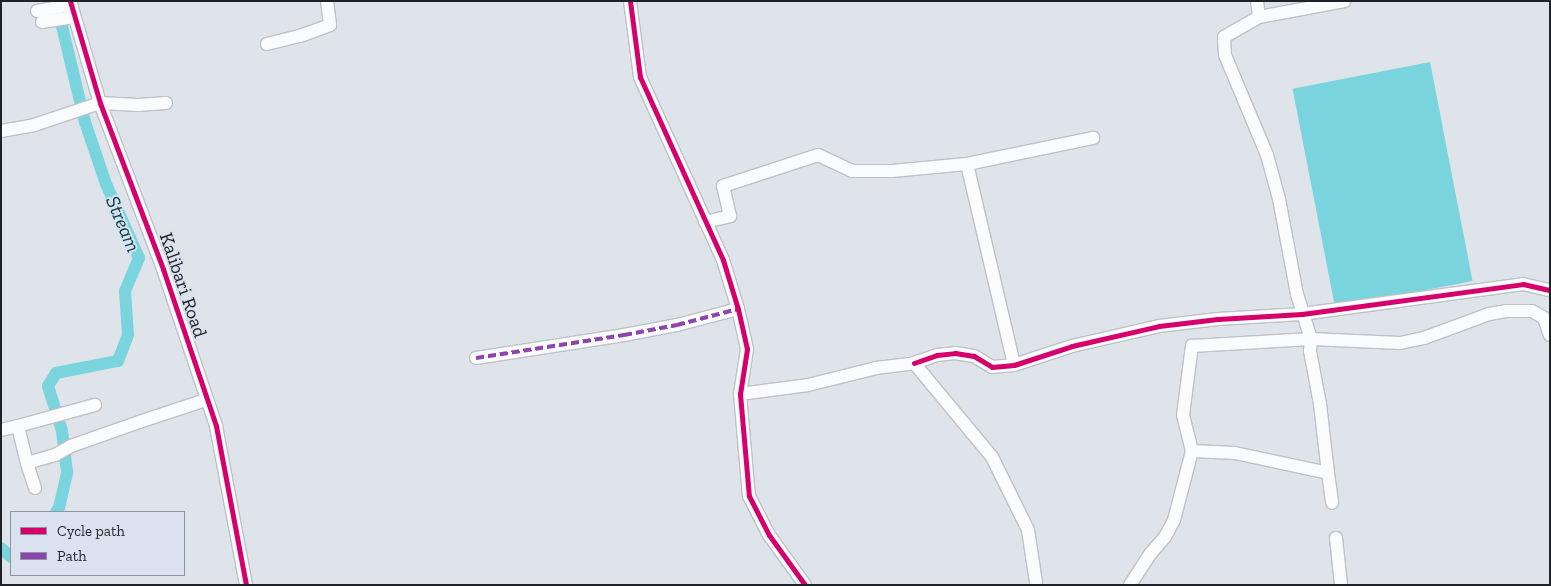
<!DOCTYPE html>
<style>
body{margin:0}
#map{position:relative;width:1551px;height:586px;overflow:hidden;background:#dfe3ea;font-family:"Zilla Slab",serif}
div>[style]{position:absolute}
.water>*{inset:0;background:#7ad4de;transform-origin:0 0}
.canal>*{height:12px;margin:-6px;padding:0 6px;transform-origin:6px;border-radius:6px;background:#7ad4de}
.roads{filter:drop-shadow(1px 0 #bec1c6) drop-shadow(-1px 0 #bec1c6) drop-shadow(0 1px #bec1c6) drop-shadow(0 -1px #bec1c6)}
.street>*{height:12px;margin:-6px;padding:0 6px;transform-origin:6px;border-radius:6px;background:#fafbfc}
.quiet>*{height:4px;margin-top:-2px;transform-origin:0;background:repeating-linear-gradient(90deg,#8e44ad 0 8px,transparent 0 12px)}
.cycleway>*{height:5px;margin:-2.5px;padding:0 2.5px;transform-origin:2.5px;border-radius:2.5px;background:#d6006c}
span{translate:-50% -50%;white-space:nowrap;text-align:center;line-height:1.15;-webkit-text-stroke:4px #dae2ef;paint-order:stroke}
.street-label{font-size:19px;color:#1f2227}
.water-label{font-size:20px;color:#024045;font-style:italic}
.frame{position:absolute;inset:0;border:2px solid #1f2227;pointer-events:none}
.legend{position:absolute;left:10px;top:511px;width:175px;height:65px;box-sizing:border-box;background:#dae2ef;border:1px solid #8f959f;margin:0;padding:6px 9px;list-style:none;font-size:15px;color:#1f2227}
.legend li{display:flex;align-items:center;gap:10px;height:25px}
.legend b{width:25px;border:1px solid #8f959f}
</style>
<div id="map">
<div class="water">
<div style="left:1430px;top:62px;width:223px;height:140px;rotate:79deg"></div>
</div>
<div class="canal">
<div style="left:56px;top:512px;width:5px;rotate:-53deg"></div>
<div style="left:59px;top:508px;width:37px;rotate:-77deg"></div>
<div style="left:67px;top:472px;width:41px;rotate:-97deg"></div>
<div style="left:62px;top:431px;width:47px;rotate:-107.3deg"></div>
<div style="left:48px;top:386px;width:15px;rotate:-58deg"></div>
<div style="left:56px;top:373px;width:63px;rotate:-11deg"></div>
<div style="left:118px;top:361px;width:28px;rotate:-69deg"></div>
<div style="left:128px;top:335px;width:44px;rotate:-93.9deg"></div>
<div style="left:125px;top:291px;width:36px;rotate:-67deg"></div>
<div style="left:139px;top:258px;width:81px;rotate:-114deg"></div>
<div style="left:106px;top:184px;width:65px;rotate:-108.7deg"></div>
<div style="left:85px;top:122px;width:124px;rotate:-103.5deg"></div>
<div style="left:1px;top:548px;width:13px;rotate:42deg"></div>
</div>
<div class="roads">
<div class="street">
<div style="left:70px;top:1px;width:106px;rotate:73.6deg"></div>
<div style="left:100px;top:103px;width:178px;rotate:69.2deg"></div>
<div style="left:163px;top:269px;width:166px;rotate:71.3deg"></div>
<div style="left:216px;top:426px;width:162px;rotate:79.3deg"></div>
<div style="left:630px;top:1px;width:77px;rotate:82.5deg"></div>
<div style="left:640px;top:77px;width:201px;rotate:65.6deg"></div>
<div style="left:723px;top:260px;width:51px;rotate:73deg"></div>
<div style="left:738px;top:309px;width:41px;rotate:77.3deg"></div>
<div style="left:747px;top:349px;width:46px;rotate:98.8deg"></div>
<div style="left:740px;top:394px;width:102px;rotate:85deg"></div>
<div style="left:749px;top:496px;width:44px;rotate:62.9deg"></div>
<div style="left:769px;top:535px;width:62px;rotate:54.2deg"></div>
<div style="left:1257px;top:1px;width:16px;rotate:83deg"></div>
<div style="left:1259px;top:17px;width:40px;rotate:150.3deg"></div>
<div style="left:1224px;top:37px;width:18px;rotate:87deg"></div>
<div style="left:1225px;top:55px;width:108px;rotate:67.2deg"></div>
<div style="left:1267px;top:155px;width:46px;rotate:74.7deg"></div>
<div style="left:1279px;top:199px;width:97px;rotate:79.3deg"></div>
<div style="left:1297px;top:294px;width:47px;rotate:72.7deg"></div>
<div style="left:1311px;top:339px;width:12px;rotate:95deg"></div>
<div style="left:1310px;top:351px;width:54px;rotate:79.3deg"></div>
<div style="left:1320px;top:404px;width:69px;rotate:83.4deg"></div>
<div style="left:37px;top:11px;width:35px;rotate:-10deg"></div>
<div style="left:1259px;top:17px;width:87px;rotate:-10.5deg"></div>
<div style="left:42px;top:22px;width:32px;rotate:-9deg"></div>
<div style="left:267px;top:44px;width:34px;rotate:-14deg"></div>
<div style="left:300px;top:36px;width:32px;rotate:-20deg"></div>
<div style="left:330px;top:25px;width:24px;rotate:-97deg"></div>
<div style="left:1px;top:131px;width:34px;rotate:-10deg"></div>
<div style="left:34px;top:125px;width:70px;rotate:-18.4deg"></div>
<div style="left:100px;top:103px;width:38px;rotate:3deg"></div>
<div style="left:138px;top:105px;width:28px;rotate:-4deg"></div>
<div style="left:967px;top:164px;width:206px;rotate:76.8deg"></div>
<div style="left:705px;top:222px;width:26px;rotate:-13deg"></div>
<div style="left:730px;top:216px;width:31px;rotate:-103deg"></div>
<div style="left:723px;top:186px;width:100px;rotate:-18.1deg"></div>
<div style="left:818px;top:155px;width:38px;rotate:25deg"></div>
<div style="left:852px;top:171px;width:40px"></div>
<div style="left:892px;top:171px;width:75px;rotate:-5.3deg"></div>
<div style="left:967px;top:164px;width:129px;rotate:-11.7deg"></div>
<div style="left:476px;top:358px;width:150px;rotate:-8.8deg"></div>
<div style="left:624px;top:335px;width:54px;rotate:-10.7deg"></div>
<div style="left:677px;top:325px;width:63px;rotate:-14.7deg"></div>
<div style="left:914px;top:363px;width:24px;rotate:-19deg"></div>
<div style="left:937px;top:355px;width:18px;rotate:-6deg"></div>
<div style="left:955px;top:353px;width:19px;rotate:9deg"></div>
<div style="left:974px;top:356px;width:21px;rotate:31deg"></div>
<div style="left:992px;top:367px;width:22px;rotate:-5deg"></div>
<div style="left:1014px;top:365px;width:61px;rotate:-18.1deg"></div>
<div style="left:1072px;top:346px;width:89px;rotate:-12.9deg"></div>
<div style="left:1159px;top:326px;width:59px;rotate:-6.8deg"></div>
<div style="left:1218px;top:319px;width:84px;rotate:-3.4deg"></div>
<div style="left:1302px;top:314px;width:223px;rotate:-7.7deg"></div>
<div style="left:1523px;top:284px;width:28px;rotate:13deg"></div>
<div style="left:740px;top:394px;width:69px;rotate:-7.5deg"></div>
<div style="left:808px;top:385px;width:70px;rotate:-14deg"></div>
<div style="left:876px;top:368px;width:38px;rotate:-7deg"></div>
<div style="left:914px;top:363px;width:122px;rotate:50.3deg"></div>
<div style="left:992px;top:457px;width:81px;rotate:63.7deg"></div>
<div style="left:1028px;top:530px;width:53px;rotate:81.3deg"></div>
<div style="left:1px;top:430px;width:17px;rotate:-13deg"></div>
<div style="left:1192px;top:451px;width:43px;rotate:2.7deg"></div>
<div style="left:1235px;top:453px;width:95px;rotate:12.1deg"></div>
<div style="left:1328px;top:473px;width:30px;rotate:82deg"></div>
<div style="left:27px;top:463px;width:38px;rotate:-104deg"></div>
<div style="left:18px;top:426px;width:80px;rotate:-15.3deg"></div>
<div style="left:35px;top:488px;width:26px;rotate:-108deg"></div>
<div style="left:27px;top:463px;width:29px;rotate:-16deg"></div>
<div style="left:55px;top:455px;width:18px;rotate:-29deg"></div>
<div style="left:71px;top:446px;width:72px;rotate:-19.4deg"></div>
<div style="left:139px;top:422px;width:71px;rotate:-18.2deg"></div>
<div style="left:1336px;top:538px;width:47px;rotate:83.9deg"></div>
<div style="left:1130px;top:585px;width:38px;rotate:-57deg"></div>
<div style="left:1151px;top:553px;width:21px;rotate:-49deg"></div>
<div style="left:1165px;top:537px;width:19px;rotate:-62deg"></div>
<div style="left:1174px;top:520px;width:71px;rotate:-75.4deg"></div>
<div style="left:1192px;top:451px;width:37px;rotate:-104deg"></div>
<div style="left:1183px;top:415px;width:70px;rotate:-82.6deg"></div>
<div style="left:1192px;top:346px;width:119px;rotate:-3.4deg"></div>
<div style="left:1311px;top:339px;width:89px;rotate:2.6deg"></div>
<div style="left:1400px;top:343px;width:25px;rotate:-12deg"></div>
<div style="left:1424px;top:338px;width:69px;rotate:-20.3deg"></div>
<div style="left:1489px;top:314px;width:17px;rotate:-10deg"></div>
<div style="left:1506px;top:311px;width:26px"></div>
<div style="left:1532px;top:311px;width:14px;rotate:30deg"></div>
<div style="left:1544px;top:318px;width:18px;rotate:71deg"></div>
</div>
</div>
<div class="quiet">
<div style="left:476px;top:358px;width:150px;rotate:-8.8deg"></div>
<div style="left:624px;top:335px;width:54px;rotate:-10.7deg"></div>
<div style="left:677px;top:325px;width:63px;rotate:-14.7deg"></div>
</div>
<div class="cycleway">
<div style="left:70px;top:1px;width:106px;rotate:73.6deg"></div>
<div style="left:100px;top:103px;width:178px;rotate:69.2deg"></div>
<div style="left:163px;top:269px;width:166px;rotate:71.3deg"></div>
<div style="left:216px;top:426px;width:162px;rotate:79.3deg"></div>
<div style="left:630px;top:1px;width:77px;rotate:82.5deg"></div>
<div style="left:640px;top:77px;width:201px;rotate:65.6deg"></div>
<div style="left:723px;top:260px;width:51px;rotate:73deg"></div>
<div style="left:738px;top:309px;width:41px;rotate:77.3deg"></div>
<div style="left:747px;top:349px;width:46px;rotate:98.8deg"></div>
<div style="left:740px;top:394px;width:102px;rotate:85deg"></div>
<div style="left:749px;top:496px;width:44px;rotate:62.9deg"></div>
<div style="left:769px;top:535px;width:62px;rotate:54.2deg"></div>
<div style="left:914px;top:363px;width:24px;rotate:-19deg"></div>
<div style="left:937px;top:355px;width:18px;rotate:-6deg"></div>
<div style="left:955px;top:353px;width:19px;rotate:9deg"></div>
<div style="left:974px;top:356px;width:21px;rotate:31deg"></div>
<div style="left:992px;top:367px;width:22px;rotate:-5deg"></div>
<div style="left:1014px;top:365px;width:61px;rotate:-18.1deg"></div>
<div style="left:1072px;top:346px;width:89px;rotate:-12.9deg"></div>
<div style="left:1159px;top:326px;width:59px;rotate:-6.8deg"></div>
<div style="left:1218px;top:319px;width:84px;rotate:-3.4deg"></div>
<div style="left:1302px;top:314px;width:223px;rotate:-7.7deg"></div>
<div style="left:1523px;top:284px;width:28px;rotate:13deg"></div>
</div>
<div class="street-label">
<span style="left:183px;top:285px;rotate:71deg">Kalibari Road</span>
</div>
<div class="water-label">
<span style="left:123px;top:224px;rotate:67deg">Stream</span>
</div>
<div class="frame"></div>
<ul class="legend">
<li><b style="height:6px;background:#d6006c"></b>Cycle path</li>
<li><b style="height:6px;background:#8e44ad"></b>Path</li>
</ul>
</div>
